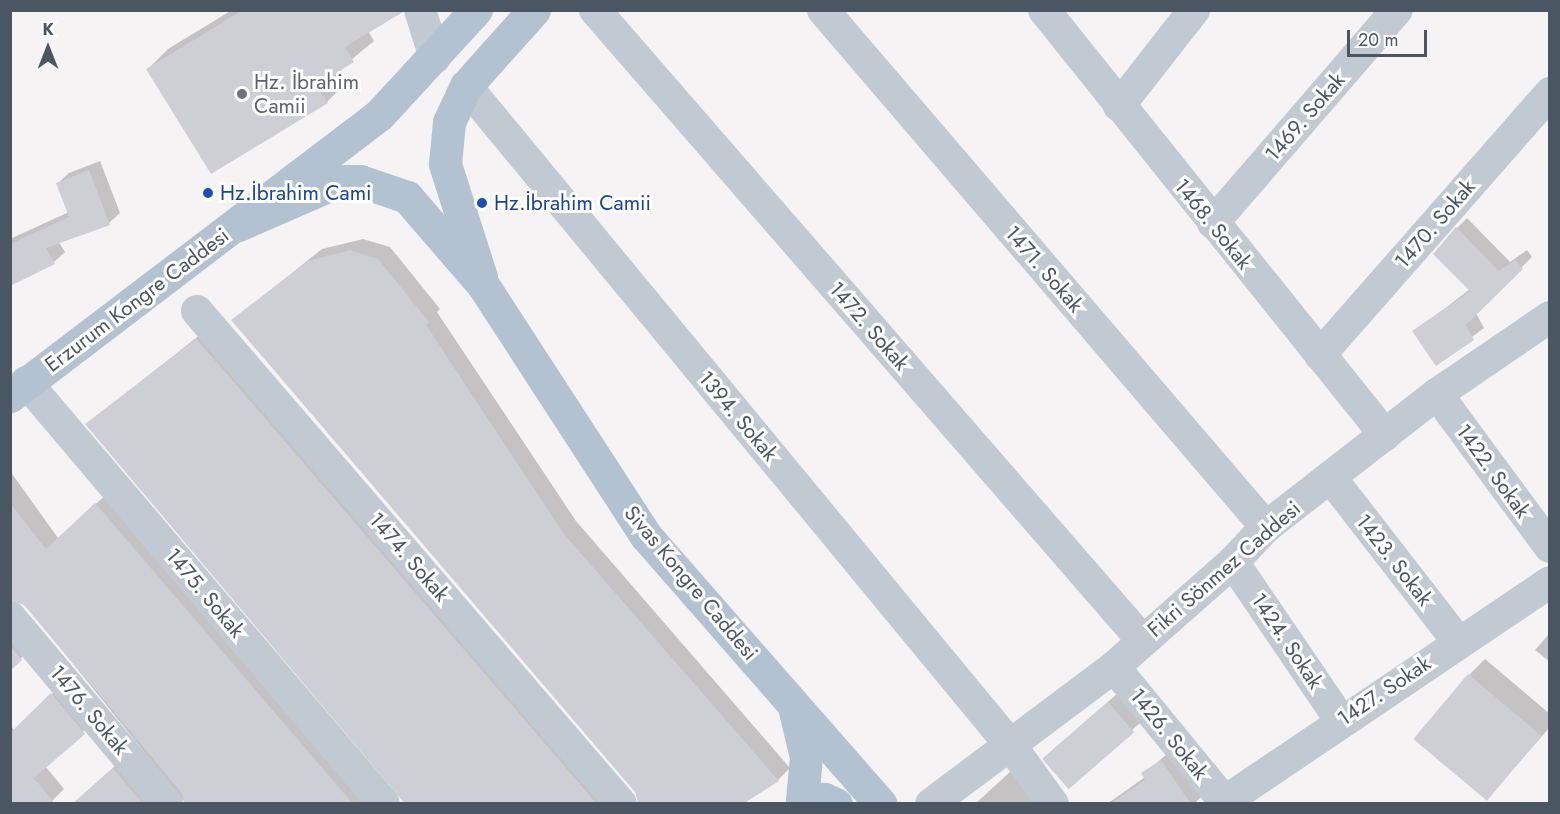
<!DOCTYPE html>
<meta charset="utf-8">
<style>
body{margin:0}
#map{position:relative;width:1560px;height:814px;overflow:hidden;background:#f5f3f3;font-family:Jost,sans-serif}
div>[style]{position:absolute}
.shadow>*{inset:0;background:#0003;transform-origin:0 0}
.building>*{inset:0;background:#cdcfd5;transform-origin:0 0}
.minor>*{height:32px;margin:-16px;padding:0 16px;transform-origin:16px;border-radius:16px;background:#c1cad2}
.major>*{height:33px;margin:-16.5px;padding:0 16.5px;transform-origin:16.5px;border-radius:16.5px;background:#b3c2d1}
.dots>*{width:16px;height:16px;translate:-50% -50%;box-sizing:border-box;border:3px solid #fff;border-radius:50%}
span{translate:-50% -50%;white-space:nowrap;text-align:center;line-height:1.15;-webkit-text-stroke:6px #fff;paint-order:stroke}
.worship-label{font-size:21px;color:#5b616d}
.left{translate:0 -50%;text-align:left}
.street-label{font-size:21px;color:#4a5661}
.transit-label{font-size:21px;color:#164399}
.frame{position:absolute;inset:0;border:12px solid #4a5661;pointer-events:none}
.north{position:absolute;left:18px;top:18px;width:60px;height:60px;-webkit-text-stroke:4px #fff;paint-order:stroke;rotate:0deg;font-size:16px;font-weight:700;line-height:24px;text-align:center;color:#4a5661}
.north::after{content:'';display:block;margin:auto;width:21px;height:27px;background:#4a5661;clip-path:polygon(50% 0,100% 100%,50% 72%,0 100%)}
.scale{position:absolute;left:1347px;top:30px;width:80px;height:27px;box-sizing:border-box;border:3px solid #4a5661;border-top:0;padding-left:8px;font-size:18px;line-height:21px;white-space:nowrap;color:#4a5661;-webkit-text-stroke:4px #fff;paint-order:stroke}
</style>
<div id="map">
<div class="shadow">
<div style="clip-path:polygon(232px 10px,400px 10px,368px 31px,374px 41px,340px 69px,347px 82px,327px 102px,148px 69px,168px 49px)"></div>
<div style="clip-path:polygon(100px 161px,120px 213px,109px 223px,59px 242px,65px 252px,54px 262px,11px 284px,10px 239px,69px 212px,58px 183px,69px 173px)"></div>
<div style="clip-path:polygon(1467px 218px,1510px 262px,1527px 250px,1532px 257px,1476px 313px,1484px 328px,1436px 364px,1414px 332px,1470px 289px,1457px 228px)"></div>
<div style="clip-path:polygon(363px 239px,390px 247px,440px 309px,437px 312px,576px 521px,790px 768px,778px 780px,740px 804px,638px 804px,636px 792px,233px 320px,322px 249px)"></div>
<div style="clip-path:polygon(211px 326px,618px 804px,408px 804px,87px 424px)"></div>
<div style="clip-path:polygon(10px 471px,58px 538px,108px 493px,374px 804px,186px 804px,25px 604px,10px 599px)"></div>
<div style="clip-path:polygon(10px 618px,33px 647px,10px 669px)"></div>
<div style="clip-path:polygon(1550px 633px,1550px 662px,1535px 650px)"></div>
<div style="clip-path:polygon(1485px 659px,1550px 714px,1550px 727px,1487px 799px,1469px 675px)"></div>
<div style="clip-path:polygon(63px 683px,95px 721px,45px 766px,64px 789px,52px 801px,10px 804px,10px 725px,15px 731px)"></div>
<div style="left:1125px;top:687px;width:37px;height:108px;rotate:49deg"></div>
<div style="clip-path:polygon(1172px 750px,1203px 795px,1194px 804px,1107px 804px,1145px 777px,1143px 774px)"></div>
<div style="clip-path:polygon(125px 757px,166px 804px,74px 804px,84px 794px)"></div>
<div style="clip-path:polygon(1011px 771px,1040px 804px,975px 804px)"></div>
</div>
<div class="building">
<div style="clip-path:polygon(243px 10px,403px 12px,345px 47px,354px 62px,317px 85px,328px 103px,211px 174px,146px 69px)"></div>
<div style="clip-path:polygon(89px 170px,110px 225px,46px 248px,55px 264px,10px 286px,10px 244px,69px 217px,56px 183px)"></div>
<div style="clip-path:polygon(1456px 227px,1499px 271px,1515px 260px,1523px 269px,1466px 325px,1474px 340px,1436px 366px,1412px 331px,1470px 291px,1433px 254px)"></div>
<div style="clip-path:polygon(350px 250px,378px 259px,429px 322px,426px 325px,564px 534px,779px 781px,743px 804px,639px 804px,635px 792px,231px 320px,308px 261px)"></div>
<div style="clip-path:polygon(196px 339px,227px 374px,597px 804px,405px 804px,85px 424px)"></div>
<div style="clip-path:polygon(10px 503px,46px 549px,95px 503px,353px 804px,185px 804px,181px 792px,24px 605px,10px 600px)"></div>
<div style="clip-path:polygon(10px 646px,22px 660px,10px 671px)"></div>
<div style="left:1468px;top:674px;width:96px;height:85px;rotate:40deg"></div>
<div style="clip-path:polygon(51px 693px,85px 734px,34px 778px,55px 804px,10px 804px,10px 733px)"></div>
<div style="left:1108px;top:702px;width:40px;height:87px;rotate:49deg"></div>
<div style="clip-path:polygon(1161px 760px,1191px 804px,1110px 804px,1145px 780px,1141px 773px)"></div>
<div style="clip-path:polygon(113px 768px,143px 804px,72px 804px)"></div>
</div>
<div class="minor">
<div style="left:420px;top:10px;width:50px;rotate:72.6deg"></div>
<div style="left:595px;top:10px;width:836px;rotate:49.03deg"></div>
<div style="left:823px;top:10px;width:681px;rotate:49.41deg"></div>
<div style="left:1044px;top:10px;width:545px;rotate:51.26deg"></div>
<div style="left:466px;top:86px;width:856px;rotate:50.45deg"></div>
<div style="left:1011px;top:746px;width:72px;rotate:54.1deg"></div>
<div style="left:1119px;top:106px;width:122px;rotate:-52deg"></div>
<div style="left:1213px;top:223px;width:281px;rotate:-49.2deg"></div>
<div style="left:197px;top:311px;width:650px;rotate:49.3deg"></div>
<div style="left:1320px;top:355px;width:349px;rotate:-48.7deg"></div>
<div style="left:26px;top:382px;width:553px;rotate:49.69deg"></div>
<div style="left:1437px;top:394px;width:190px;rotate:53.6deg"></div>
<div style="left:1331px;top:478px;width:207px;rotate:52.2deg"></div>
<div style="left:1233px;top:562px;width:192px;rotate:55.8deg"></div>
<div style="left:10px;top:617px;width:244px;rotate:50deg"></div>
<div style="left:1114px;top:667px;width:173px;rotate:50.6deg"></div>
<div style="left:931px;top:804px;width:229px;rotate:-36.8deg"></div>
<div style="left:1114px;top:667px;width:159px;rotate:-41.4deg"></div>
<div style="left:1233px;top:562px;width:48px;rotate:-46.7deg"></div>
<div style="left:1266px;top:527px;width:217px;rotate:-37.9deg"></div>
<div style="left:1437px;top:394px;width:137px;rotate:-34.3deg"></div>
<div style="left:1221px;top:804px;width:397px;rotate:-34deg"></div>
</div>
<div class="major">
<div style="left:238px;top:225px;width:110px;rotate:-23.5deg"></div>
<div style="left:339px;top:181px;width:21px"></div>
<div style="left:360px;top:181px;width:50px;rotate:18.8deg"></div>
<div style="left:407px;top:197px;width:116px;rotate:49.2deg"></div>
<div style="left:483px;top:285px;width:299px;rotate:57deg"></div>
<div style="left:646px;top:536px;width:356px;rotate:48.8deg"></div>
<div style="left:481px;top:277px;width:119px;rotate:-107.7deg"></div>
<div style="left:445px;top:164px;width:42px;rotate:-84.6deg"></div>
<div style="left:449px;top:122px;width:40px;rotate:-65deg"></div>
<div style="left:466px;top:86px;width:102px;rotate:-48.2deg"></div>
<div style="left:10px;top:396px;width:464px;rotate:-37.3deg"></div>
<div style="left:379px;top:115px;width:143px;rotate:-47.3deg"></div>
<div style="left:794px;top:707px;width:51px;rotate:76.5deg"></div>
<div style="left:806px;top:757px;width:43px;rotate:95.3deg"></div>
<div style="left:802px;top:800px;width:22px;rotate:-3deg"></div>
<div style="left:824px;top:799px;width:13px;rotate:23deg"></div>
</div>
<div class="dots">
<div style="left:242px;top:94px;background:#6b7280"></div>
<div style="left:208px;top:193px;background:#1a4fb4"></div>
<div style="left:482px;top:203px;background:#1a4fb4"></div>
</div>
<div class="worship-label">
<span class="left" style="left:254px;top:94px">Hz. İbrahim<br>Camii</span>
</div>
<div class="street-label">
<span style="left:1305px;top:117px;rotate:-49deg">1469. Sokak</span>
<span style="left:1213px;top:224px;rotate:51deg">1468. Sokak</span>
<span style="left:1435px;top:224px;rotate:-49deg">1470. Sokak</span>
<span style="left:1044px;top:269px;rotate:49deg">1471. Sokak</span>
<span style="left:137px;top:300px;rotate:-37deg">Erzurum Kongre Caddesi</span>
<span style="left:869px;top:326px;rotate:49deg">1472. Sokak</span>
<span style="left:738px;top:416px;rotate:50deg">1394. Sokak</span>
<span style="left:1493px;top:471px;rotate:54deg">1422. Sokak</span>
<span style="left:409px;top:557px;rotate:49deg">1474. Sokak</span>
<span style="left:1394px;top:560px;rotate:52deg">1423. Sokak</span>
<span style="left:1224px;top:569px;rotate:-41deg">Fikri Sönmez Caddesi</span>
<span style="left:691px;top:583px;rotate:50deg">Sivas Kongre Caddesi</span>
<span style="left:205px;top:593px;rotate:50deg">1475. Sokak</span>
<span style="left:1287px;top:641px;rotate:56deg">1424. Sokak</span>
<span style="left:1384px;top:691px;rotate:-34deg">1427. Sokak</span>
<span style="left:89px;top:710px;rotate:50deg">1476. Sokak</span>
<span style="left:1169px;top:734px;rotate:51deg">1426. Sokak</span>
</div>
<div class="transit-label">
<span class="left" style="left:220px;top:193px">Hz.İbrahim Cami</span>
<span class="left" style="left:494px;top:203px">Hz.İbrahim Camii</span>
</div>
<div class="frame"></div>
<div class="north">K</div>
<div class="scale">20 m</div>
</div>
